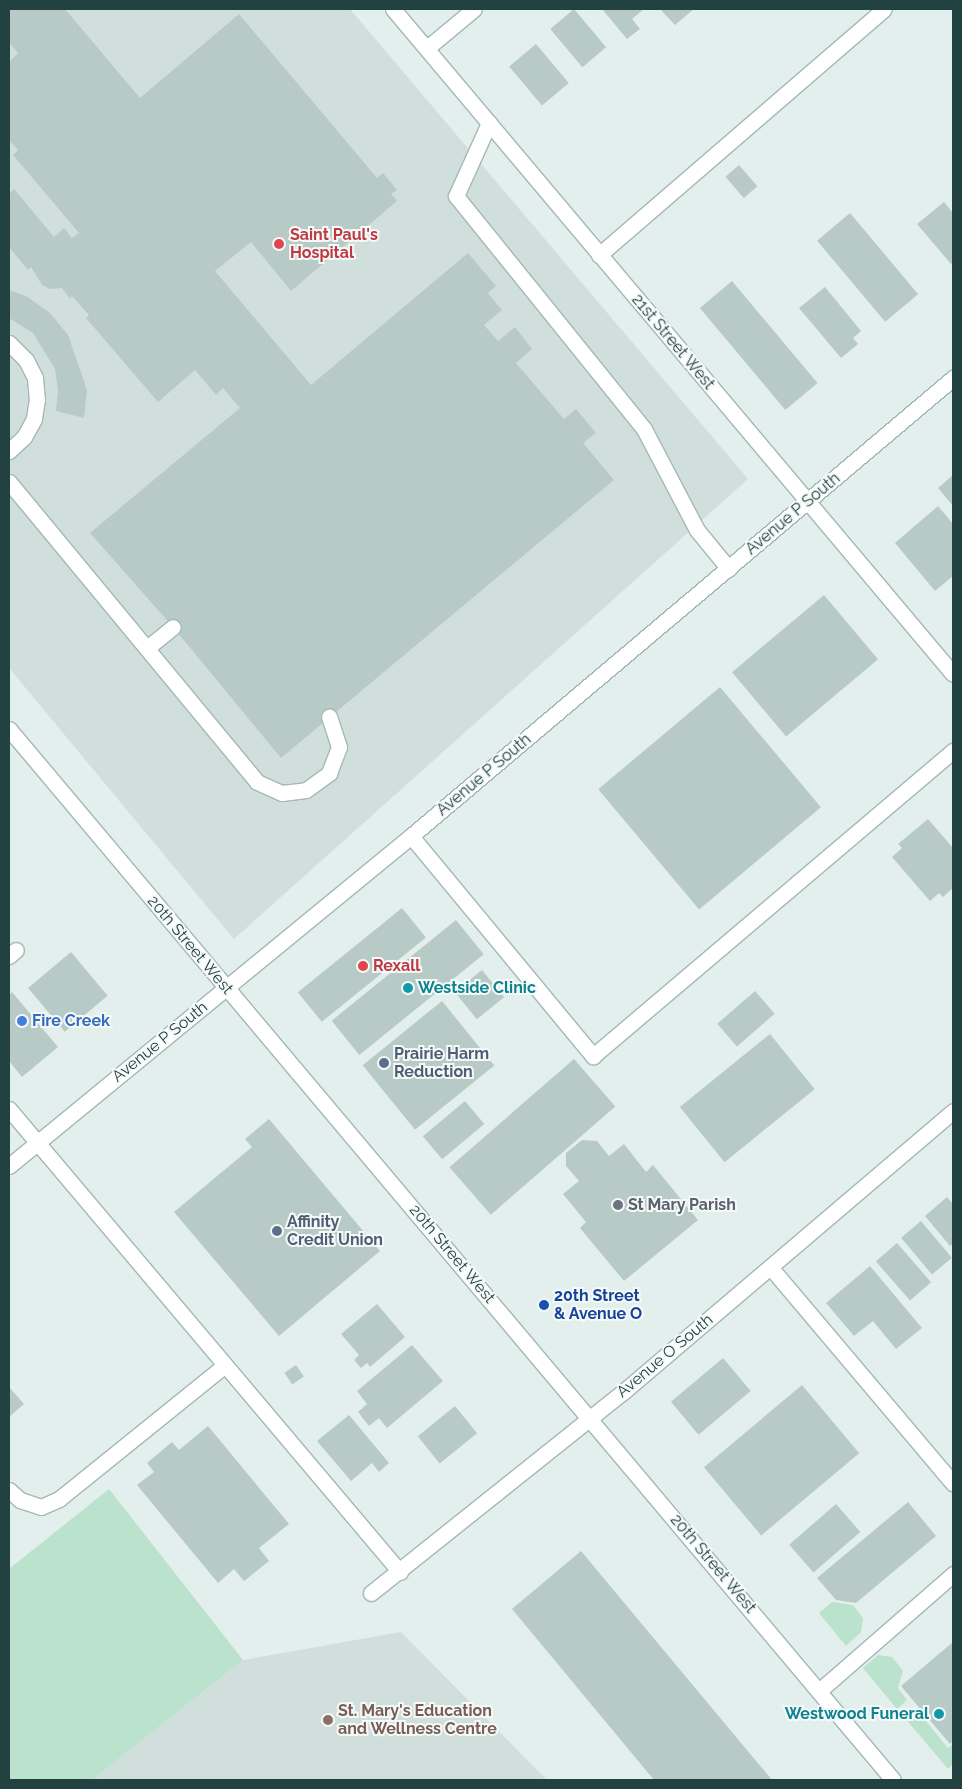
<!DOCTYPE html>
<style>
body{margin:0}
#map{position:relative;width:962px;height:1789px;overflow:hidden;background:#e3efec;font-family:Raleway,sans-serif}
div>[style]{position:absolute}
.built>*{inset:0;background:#d1dfdc}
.green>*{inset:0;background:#bae2cd}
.building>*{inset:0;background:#b8cac6;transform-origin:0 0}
.roads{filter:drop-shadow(1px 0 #a5b8b5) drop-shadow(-1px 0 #a5b8b5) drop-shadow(0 1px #a5b8b5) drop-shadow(0 -1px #a5b8b5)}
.service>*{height:15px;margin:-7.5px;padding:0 7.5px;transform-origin:7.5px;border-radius:7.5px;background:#fff}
.minor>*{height:15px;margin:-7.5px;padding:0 7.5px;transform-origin:7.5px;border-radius:7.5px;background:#fff}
.secondary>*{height:15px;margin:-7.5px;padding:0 7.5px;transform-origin:7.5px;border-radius:7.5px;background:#fff}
.dots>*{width:14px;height:14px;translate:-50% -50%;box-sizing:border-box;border:2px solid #f5faf9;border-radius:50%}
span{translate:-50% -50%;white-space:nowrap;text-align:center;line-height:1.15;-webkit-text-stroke:4px #f5faf9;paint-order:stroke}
.health-label{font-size:16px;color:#be3a42;font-weight:700}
.left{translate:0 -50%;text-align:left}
.street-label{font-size:16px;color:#214240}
.culture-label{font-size:16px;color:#0d838f;font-weight:700}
.right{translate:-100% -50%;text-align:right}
.shop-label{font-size:16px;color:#366cbe;font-weight:700}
.service-label{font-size:16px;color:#4e5e75;font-weight:700}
.worship-label{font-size:16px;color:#5b616d;font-weight:700}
.transit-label{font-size:16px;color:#164399;font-weight:700}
.education-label{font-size:16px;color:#785e54;font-weight:700}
.frame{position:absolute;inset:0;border:10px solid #214240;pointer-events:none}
</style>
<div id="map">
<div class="built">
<div style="clip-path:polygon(9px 9px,350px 9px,748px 479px,234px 939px,9px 668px)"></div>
<div style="clip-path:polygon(401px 1632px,547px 1780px,92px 1780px,243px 1660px)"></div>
</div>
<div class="green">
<div style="clip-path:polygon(109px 1489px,243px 1660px,92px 1780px,9px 1780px,9px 1569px)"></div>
<div style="clip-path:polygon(832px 1602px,853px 1605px,863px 1618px,861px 1632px,846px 1646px,819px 1613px)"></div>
<div style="clip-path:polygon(878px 1655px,892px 1657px,903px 1671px,898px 1688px,907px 1700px,897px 1709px,863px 1668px)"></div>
<div style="clip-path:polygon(915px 1708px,948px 1748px,953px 1744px,953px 1764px,948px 1769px,904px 1717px)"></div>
</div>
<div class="building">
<div style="clip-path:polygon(9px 9px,65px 9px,140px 98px,239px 14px,377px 178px,383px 173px,397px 190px,391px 194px,397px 201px,291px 291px,251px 242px,215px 271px,311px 385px,468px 253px,496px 286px,488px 293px,502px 310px,484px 325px,498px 341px,515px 327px,532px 349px,516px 363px,564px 419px,576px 409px,596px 433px,583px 443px,614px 480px,281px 758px,173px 627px,90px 533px,240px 408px,223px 388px,216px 395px,195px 370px,158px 402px,86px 318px,89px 315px,72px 296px,70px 299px,62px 288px,50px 289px,42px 285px,31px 267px,28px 270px,9px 247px,9px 194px,14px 189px,54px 237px,64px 228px,72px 238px,79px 233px,13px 155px,18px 150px,9px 140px,9px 62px,18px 53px,9px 42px)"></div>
<div style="left:574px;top:9px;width:50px;height:31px;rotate:50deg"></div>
<div style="clip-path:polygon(602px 9px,644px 9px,632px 19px,640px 29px,627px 39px)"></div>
<div style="clip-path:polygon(660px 9px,694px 9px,675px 25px)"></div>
<div style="left:536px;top:44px;width:51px;height:35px;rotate:50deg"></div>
<div style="left:739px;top:165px;width:28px;height:18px;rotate:49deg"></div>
<div style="clip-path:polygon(944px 202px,953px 213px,953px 262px,951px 264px,917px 224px)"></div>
<div style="left:850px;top:213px;width:106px;height:43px;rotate:50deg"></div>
<div style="left:732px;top:281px;width:133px;height:42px;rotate:50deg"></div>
<div style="clip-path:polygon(825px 287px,861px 331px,853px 338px,858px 344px,841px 358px,799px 308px)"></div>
<div style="clip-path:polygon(9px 290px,26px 296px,50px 313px,68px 335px,87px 390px,84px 418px,56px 411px,58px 390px,55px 369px,33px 333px,9px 318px)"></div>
<div style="clip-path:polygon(953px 475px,953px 506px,938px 488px)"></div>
<div style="clip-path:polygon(938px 506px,953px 524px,953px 576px,935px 591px,895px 543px)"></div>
<div style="left:824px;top:595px;width:84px;height:120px;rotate:50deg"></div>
<div style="left:720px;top:687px;width:157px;height:159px;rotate:50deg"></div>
<div style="clip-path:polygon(928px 819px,953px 848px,953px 888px,943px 897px,939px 893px,930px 901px,892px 857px,902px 848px,898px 844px)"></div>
<div style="left:402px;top:908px;width:38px;height:134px;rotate:51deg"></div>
<div style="left:456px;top:920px;width:44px;height:160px;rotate:51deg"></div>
<div style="left:71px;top:952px;width:57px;height:56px;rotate:50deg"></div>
<div style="left:482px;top:970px;width:35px;height:35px;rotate:51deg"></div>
<div style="left:755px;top:991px;width:30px;height:50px;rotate:49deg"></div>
<div style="clip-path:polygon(12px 992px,58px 1047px,22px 1077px,9px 1061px,9px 995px)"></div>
<div style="left:442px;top:1001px;width:83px;height:102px;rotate:51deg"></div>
<div style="left:770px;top:1034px;width:71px;height:116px;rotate:51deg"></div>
<div style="left:574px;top:1059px;width:63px;height:165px;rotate:49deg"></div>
<div style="left:465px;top:1101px;width:30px;height:55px;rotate:50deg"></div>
<div style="clip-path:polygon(269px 1119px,380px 1251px,279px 1336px,174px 1212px,252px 1147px,245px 1139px)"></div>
<div style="clip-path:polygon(582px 1140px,597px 1141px,609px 1156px,624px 1144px,646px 1172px,653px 1165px,698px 1220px,624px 1281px,580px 1228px,586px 1222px,563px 1194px,579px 1181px,566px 1166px,566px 1153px)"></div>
<div style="clip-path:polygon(947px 1197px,953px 1204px,953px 1244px,950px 1246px,925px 1216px)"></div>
<div style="left:921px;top:1221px;width:48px;height:26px;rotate:50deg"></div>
<div style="left:897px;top:1243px;width:52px;height:28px;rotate:49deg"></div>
<div style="clip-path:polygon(870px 1266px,922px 1328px,896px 1349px,873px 1321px,854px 1336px,826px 1303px)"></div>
<div style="clip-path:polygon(377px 1304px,405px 1337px,370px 1367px,367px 1363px,361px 1368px,354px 1360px,359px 1355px,341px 1334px)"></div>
<div style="clip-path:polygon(412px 1345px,443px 1381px,387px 1428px,379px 1418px,369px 1426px,358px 1412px,367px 1404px,357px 1391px)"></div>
<div style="left:723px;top:1358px;width:43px;height:68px;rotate:50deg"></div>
<div style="left:296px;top:1365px;width:14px;height:14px;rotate:56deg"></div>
<div style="left:802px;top:1385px;width:89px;height:128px;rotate:50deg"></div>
<div style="clip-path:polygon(9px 1387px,24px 1404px,9px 1417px)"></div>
<div style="left:455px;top:1406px;width:35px;height:48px;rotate:51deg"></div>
<div style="clip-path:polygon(349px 1415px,389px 1463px,379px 1472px,372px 1463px,351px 1481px,317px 1441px)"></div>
<div style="clip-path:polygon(208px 1426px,289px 1524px,259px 1548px,269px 1561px,244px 1581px,234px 1569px,218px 1583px,137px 1485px,154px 1472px,147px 1463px,172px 1442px,179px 1450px)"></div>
<div style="clip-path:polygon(908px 1502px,936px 1536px,856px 1603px,836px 1600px,817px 1578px)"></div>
<div style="left:836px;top:1504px;width:37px;height:62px;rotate:49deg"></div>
<div style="clip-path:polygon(581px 1551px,772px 1780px,654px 1780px,512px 1609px)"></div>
<div style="clip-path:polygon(953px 1642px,953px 1741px,950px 1744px,901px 1686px)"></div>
</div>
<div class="roads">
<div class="service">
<div style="left:489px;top:123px;width:80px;rotate:114.3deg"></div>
<div style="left:456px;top:196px;width:299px;rotate:51.1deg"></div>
<div style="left:644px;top:429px;width:114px;rotate:62.3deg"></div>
<div style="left:697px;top:530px;width:50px;rotate:50.6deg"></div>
<div style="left:599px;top:255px;width:376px;rotate:-40.8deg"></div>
<div style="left:9px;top:343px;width:24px;rotate:45deg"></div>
<div style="left:26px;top:360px;width:20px;rotate:63deg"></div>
<div style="left:35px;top:378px;width:21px;rotate:85deg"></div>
<div style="left:37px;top:399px;width:20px;rotate:99deg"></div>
<div style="left:34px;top:419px;width:21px;rotate:119deg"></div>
<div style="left:24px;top:437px;width:21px;rotate:137deg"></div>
<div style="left:9px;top:482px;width:389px;rotate:50.4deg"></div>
<div style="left:257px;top:782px;width:27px;rotate:24deg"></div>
<div style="left:282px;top:793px;width:24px;rotate:-7deg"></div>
<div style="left:306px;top:790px;width:29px;rotate:-36deg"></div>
<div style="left:329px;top:773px;width:28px;rotate:-69deg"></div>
<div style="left:339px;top:747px;width:32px;rotate:-108deg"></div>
<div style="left:147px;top:648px;width:33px;rotate:-39deg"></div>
<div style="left:411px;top:836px;width:286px;rotate:50.4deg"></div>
<div style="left:593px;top:1056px;width:472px;rotate:-40.3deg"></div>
<div style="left:9px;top:956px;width:9px;rotate:-41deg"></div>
<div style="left:9px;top:1109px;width:606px;rotate:49.82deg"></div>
<div style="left:771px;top:1268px;width:282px;rotate:49.8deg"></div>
<div style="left:9px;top:1490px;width:15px;rotate:42deg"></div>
<div style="left:20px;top:1500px;width:22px;rotate:18deg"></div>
<div style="left:41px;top:1507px;width:20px;rotate:-24deg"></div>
<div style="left:59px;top:1499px;width:213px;rotate:-38.9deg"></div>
<div style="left:819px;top:1691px;width:178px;rotate:-41.1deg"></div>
</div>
<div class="minor">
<div style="left:393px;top:9px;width:869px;rotate:49.9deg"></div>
<div style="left:427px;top:48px;width:61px;rotate:-39.7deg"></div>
<div style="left:371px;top:1593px;width:322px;rotate:-38.6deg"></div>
<div style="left:623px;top:1392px;width:433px;rotate:-40.4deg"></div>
</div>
<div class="secondary">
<div style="left:9px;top:729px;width:1373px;rotate:49.93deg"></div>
<div style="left:9px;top:1166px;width:520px;rotate:-39.38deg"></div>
<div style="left:411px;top:836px;width:710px;rotate:-40.2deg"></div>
</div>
</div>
<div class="dots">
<div style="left:279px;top:244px;background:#e0444e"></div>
<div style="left:363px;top:966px;background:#e0444e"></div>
<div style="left:408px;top:988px;background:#0f9aa8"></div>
<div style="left:22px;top:1021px;background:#3f7fe0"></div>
<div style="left:384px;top:1063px;background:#5c6f8a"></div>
<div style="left:618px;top:1205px;background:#6b7280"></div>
<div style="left:277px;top:1231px;background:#5c6f8a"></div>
<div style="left:544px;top:1305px;background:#1a4fb4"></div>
<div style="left:939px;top:1714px;background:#0f9aa8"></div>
<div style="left:328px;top:1720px;background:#8d6e63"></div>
</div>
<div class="health-label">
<span class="left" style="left:290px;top:244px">Saint Paul's<br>Hospital</span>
<span class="left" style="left:373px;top:966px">Rexall</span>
</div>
<div class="street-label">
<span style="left:673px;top:342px;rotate:50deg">21st Street West</span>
<span style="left:793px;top:514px;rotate:-40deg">Avenue P South</span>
<span style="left:484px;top:775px;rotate:-40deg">Avenue P South</span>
<span style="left:190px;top:945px;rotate:50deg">20th Street West</span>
<span style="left:160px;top:1042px;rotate:-39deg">Avenue P South</span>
<span style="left:452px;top:1254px;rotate:50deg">20th Street West</span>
<span style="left:665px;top:1356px;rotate:-40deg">Avenue O South</span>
<span style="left:713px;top:1564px;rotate:50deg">20th Street West</span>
</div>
<div class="culture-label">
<span class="left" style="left:418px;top:988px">Westside Clinic</span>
<span class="right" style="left:929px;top:1714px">Westwood Funeral</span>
</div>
<div class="shop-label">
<span class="left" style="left:32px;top:1021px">Fire Creek</span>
</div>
<div class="service-label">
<span class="left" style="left:394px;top:1063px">Prairie Harm<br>Reduction</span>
<span class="left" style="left:287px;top:1231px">Affinity<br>Credit Union</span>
</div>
<div class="worship-label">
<span class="left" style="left:628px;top:1205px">St Mary Parish</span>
</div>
<div class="transit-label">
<span class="left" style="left:554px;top:1305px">20th Street<br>&amp; Avenue O</span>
</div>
<div class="education-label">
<span class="left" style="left:338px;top:1720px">St. Mary's Education<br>and Wellness Centre</span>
</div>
<div class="frame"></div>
</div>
